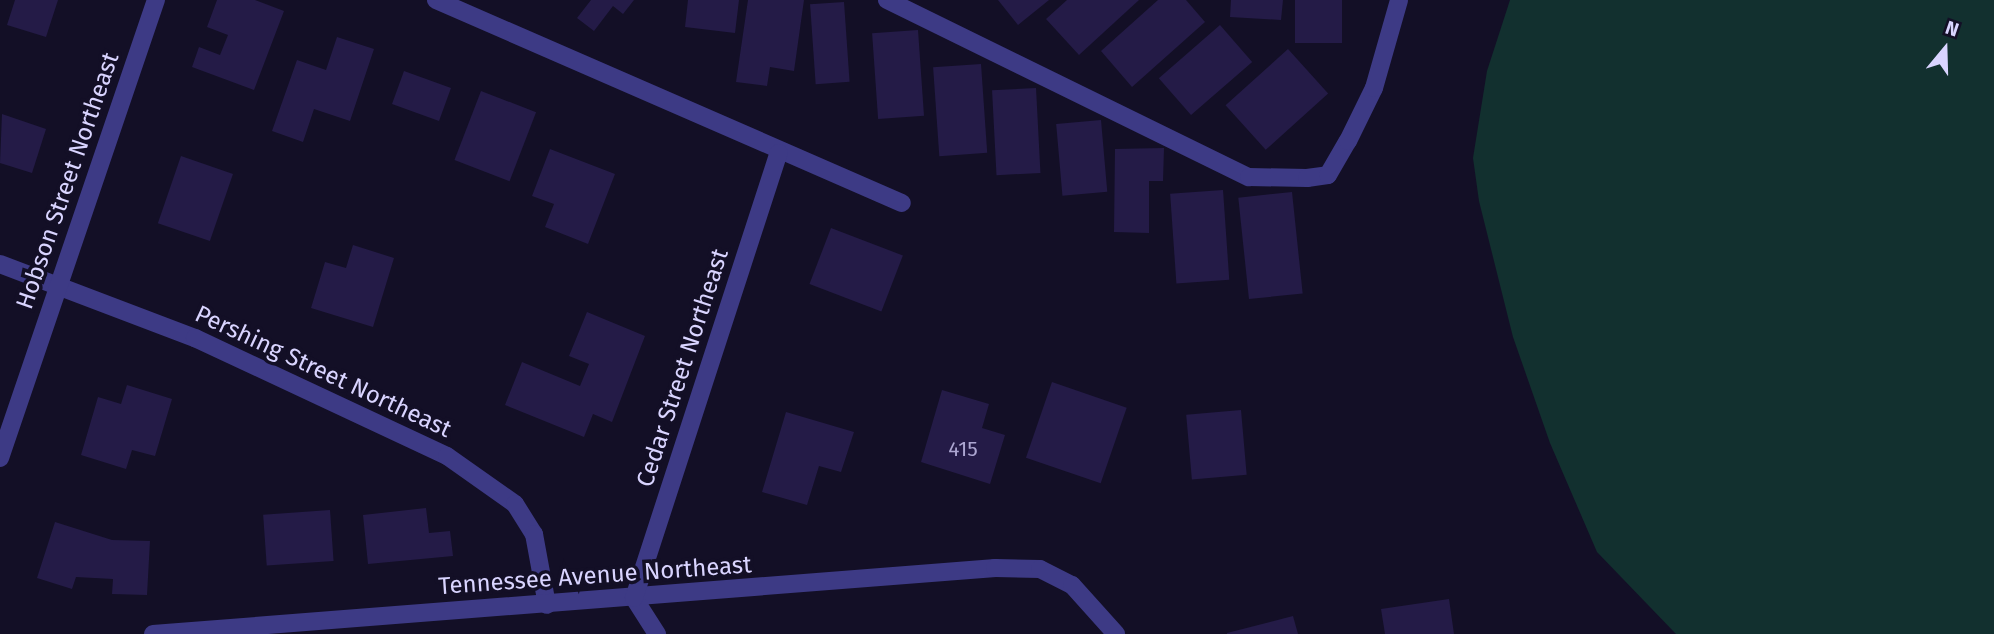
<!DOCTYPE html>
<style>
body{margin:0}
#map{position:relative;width:1994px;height:634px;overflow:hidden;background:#130f26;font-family:"Fira Sans",sans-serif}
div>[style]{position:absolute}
.green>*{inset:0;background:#12302f}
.building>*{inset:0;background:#241b47;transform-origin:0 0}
.minor>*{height:18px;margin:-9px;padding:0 9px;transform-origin:9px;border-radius:9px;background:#3d3a85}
span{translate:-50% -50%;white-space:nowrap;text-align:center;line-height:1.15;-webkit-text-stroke:7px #130f26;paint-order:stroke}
.number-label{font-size:21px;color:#aca6d1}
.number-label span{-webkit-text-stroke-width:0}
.street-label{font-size:24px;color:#d9d4ff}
.north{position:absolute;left:1910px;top:14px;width:70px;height:70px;-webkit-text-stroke:5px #130f26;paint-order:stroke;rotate:19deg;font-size:19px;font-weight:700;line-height:28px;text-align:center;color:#d9d4ff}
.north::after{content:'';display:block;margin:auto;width:24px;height:32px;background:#d9d4ff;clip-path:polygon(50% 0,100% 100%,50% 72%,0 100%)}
</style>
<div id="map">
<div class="green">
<div style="clip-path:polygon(1510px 0,1994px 0,1994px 634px,1676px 634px,1597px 552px,1550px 443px,1513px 337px,1479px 201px,1473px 158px,1487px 71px)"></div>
</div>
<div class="building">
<div style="clip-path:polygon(15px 0,58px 0,46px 37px,7px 25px)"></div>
<div style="clip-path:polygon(217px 0,255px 0,284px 11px,254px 90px,192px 67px,199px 47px,220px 55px,228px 35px,207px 27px)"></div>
<div style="clip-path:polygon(591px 0,634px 0,623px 14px,613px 6px,594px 31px,577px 18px)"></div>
<div style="clip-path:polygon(688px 0,739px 0,735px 33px,685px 27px)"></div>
<div style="clip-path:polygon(748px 0,804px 0,794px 71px,770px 67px,767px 86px,736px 82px)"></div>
<div style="clip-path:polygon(998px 0,1049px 0,1018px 25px)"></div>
<div style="clip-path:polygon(1067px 0,1139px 0,1079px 55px,1046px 19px)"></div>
<div style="clip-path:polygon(1158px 0,1186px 0,1205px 22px,1132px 87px,1101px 51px)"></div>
<div style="clip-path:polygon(1231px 0,1283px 0,1281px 20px,1230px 17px)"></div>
<div style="left:1295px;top:0;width:47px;height:43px"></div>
<div style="left:844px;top:2px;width:80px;height:34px;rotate:86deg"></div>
<div style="left:1220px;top:25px;width:49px;height:81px;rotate:49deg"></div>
<div style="left:918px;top:30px;width:86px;height:46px;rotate:86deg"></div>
<div style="clip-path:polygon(337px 37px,374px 49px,350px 121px,314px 109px,303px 142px,272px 131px,297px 60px,326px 70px)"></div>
<div style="left:1288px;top:49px;width:60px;height:84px;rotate:48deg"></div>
<div style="left:981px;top:64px;width:89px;height:48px;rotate:86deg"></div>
<div style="left:404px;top:71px;width:50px;height:35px;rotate:20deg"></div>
<div style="left:1036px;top:88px;width:85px;height:44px;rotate:87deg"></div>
<div style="left:481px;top:91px;width:59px;height:74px;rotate:21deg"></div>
<div style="clip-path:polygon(2px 114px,46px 129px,32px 173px,0 163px)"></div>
<div style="left:1101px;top:120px;width:72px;height:45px;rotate:85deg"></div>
<div style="clip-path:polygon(1164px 148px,1163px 181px,1149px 181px,1149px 233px,1114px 232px,1115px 149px)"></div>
<div style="clip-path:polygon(550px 149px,615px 174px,588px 244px,545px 227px,554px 204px,532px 196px)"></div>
<div style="left:181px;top:156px;width:55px;height:71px;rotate:19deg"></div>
<div style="left:1223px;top:190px;width:90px;height:53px;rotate:86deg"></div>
<div style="left:1292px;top:192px;width:102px;height:54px;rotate:84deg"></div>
<div style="left:831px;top:228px;width:77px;height:60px;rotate:21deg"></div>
<div style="clip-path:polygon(353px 245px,394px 258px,373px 327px,311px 308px,325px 262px,346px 268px)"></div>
<div style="clip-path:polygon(587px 312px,645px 336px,612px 422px,593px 414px,584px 437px,505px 405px,522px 362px,580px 386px,589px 364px,569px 356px)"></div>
<div style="left:1052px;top:382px;width:79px;height:80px;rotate:19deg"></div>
<div style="clip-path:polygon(127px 385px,172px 399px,155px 456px,132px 450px,126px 469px,81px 455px,98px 397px,121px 404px)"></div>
<div style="clip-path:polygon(942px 390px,989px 404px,982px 428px,1005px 435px,990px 484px,921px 462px)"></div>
<div style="left:1241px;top:410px;width:65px;height:55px;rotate:85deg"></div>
<div style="clip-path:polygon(786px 412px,854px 432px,841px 472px,819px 466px,807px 505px,762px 492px)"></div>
<div style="clip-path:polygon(426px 508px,429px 533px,450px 531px,453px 556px,368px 564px,363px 515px)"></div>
<div style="left:330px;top:510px;width:51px;height:67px;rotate:86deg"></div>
<div style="clip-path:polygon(55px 522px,112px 540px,150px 541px,147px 595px,112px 594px,113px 579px,76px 577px,72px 589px,37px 578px)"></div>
<div style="clip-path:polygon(1449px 599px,1454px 634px,1385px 634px,1381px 609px)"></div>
<div style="clip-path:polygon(1293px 616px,1298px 634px,1227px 634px,1227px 633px)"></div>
</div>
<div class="minor">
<div style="left:436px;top:0;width:508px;rotate:23.54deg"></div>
<div style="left:887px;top:0;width:403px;rotate:26.1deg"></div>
<div style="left:1249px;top:177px;width:58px;rotate:1deg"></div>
<div style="left:1307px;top:178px;width:21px;rotate:-8deg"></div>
<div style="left:1328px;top:175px;width:39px;rotate:-60deg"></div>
<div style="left:1348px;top:141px;width:59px;rotate:-63.9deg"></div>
<div style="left:1374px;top:88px;width:91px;rotate:-74.1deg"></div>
<div style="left:0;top:264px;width:209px;rotate:20.8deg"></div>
<div style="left:195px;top:338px;width:278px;rotate:25.1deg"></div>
<div style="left:447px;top:456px;width:83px;rotate:35.2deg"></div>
<div style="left:515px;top:504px;width:36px;rotate:58deg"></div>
<div style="left:534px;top:534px;width:72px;rotate:79.6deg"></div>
<div style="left:0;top:458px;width:484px;rotate:-71.2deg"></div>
<div style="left:153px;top:634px;width:845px;rotate:-4.48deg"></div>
<div style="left:995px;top:568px;width:45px;rotate:1.3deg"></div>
<div style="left:1040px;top:569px;width:36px;rotate:27deg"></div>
<div style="left:1072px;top:585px;width:66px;rotate:48.1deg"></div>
<div style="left:657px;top:634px;width:43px;rotate:-122.6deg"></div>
<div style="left:634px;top:598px;width:468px;rotate:-72deg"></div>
</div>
<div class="number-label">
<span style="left:963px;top:449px">415</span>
</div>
<div class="street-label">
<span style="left:68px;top:181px;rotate:-71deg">Hobson Street Northeast</span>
<span style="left:683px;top:368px;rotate:-72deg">Cedar Street Northeast</span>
<span style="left:323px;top:372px;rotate:25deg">Pershing Street Northeast</span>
<span style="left:595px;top:576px;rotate:-4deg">Tennessee Avenue Northeast</span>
</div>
<div class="north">N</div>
</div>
